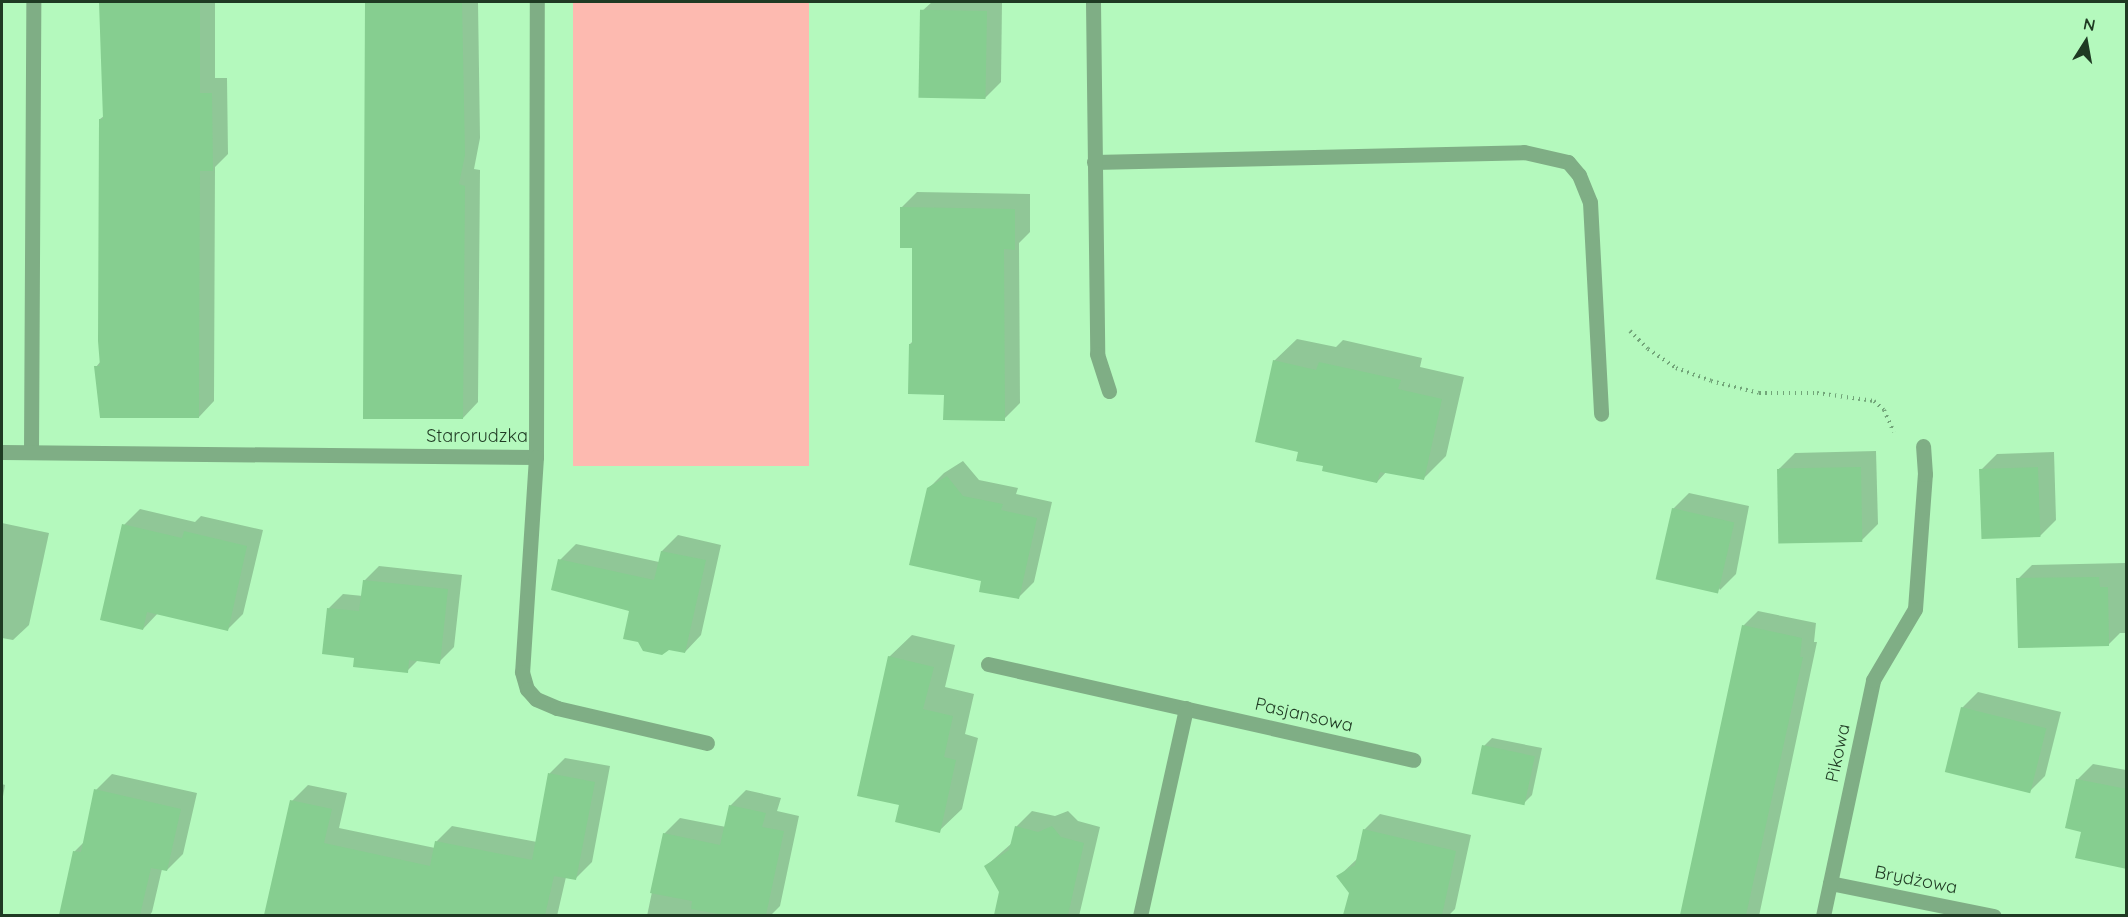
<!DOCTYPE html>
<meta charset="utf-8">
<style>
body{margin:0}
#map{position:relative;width:2128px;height:917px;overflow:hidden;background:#b4f9bd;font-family:Quicksand,sans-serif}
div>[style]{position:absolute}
.green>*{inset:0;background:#fdbab0;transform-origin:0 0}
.shadow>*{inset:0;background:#0003}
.building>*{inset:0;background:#86ce90;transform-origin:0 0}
.path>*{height:4px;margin-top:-2px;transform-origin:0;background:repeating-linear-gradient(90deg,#72a579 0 1.5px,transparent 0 6px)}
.lane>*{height:15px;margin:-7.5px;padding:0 7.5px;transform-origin:7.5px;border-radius:7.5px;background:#7fae85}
.street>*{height:15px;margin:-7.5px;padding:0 7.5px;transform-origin:7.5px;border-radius:7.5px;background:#7fae85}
span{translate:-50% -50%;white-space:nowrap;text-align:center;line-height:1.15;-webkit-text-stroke:5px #b4f9bd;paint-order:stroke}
.street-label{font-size:18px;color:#1f3a23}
.frame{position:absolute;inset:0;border:3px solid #1f3a23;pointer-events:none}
.north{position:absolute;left:2056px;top:12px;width:60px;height:60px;-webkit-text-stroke:4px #b4f9bd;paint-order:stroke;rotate:11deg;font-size:16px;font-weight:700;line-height:24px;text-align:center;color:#1f3a23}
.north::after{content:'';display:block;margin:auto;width:21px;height:27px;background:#1f3a23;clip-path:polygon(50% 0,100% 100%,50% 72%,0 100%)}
</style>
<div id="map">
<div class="green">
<div style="left:573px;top:2px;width:236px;height:464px"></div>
</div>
<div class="shadow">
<div style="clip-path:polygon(102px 2px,215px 2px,215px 78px,227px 78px,228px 154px,215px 167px,214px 401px,199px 417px,96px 367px,101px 361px,100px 119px,104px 116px)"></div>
<div style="clip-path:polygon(367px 2px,478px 2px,480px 138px,474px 169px,480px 170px,478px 402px,463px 418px,365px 418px)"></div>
<div style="clip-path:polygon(932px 2px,1002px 2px,1001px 82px,985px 98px,921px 12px)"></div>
<div style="clip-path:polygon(917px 192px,1030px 194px,1030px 232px,1019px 243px,1020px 403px,1004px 419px,946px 394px,910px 344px,913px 341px,913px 247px,901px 208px)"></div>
<div style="clip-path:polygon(1297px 339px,1336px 347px,1343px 340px,1422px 358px,1420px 367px,1464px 377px,1446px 456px,1423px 479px,1387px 471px,1377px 482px,1325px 465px,1300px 451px,1274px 361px)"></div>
<div style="clip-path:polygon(1876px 451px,1878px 524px,1862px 540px,1779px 469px,1795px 453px)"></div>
<div style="clip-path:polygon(2054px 452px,2056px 520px,2040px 536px,1981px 470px,1997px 454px)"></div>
<div style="clip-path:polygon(963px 461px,979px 480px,1018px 488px,1016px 494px,1052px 502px,1034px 582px,1018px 598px,982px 580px,928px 489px,944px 473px)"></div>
<div style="clip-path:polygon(1689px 493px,1749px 506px,1736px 574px,1720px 590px,1673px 509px)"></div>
<div style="clip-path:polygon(140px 509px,195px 522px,201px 516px,263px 530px,243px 614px,227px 630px,158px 613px,143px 629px,124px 525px)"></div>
<div style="clip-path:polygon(2px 523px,49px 533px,29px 625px,13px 640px,2px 638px)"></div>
<div style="clip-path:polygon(678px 535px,721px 545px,701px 635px,685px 652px,560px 560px,576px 544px,659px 562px,662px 551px)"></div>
<div style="clip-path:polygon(2126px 563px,2126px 633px,2120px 633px,2108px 645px,2018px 579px,2032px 565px)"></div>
<div style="clip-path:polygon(379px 566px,462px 575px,454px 647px,439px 662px,418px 660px,407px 671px,356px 657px,329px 608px,343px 594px,363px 596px,364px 581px)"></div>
<div style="clip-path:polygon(1758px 611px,1816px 623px,1814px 642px,1817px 642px,1759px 916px,1681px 916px,1743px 626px)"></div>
<div style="clip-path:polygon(912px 635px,955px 645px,945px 687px,974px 694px,965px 734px,978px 738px,962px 809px,939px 831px,900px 804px,889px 657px)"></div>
<div style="clip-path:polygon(1978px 692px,2061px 712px,2045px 776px,2029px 792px,1962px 708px)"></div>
<div style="clip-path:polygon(1492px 738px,1542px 748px,1532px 795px,1524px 803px,1484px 746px)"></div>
<div style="clip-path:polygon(565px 758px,610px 766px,592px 862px,576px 878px,566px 877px,557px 916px,266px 916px,292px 801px,308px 785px,347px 793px,339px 828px,435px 848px,436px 842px,452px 826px,537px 842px,550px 773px)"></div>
<div style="clip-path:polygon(2093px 764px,2126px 770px,2126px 867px,2083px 830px,2077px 780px)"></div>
<div style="clip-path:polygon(112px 774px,197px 793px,183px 854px,167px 870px,162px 869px,152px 912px,149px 916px,80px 916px,61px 911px,75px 851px,84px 842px,96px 790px)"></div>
<div style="clip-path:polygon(2px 784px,5px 785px,2px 802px)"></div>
<div style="clip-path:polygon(746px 790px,781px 798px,777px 811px,799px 816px,780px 906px,770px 916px,647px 916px,664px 834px,680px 818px,726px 827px,730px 806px)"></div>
<div style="clip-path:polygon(1032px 811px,1055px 816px,1068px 811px,1078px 821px,1100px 827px,1079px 916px,995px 916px,1001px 891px,986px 866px,1012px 843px,1016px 827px)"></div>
<div style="clip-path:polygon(1380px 814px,1471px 835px,1455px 909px,1448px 916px,1357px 916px,1345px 912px,1350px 893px,1338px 877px,1358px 858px,1364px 830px)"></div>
</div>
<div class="building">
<div style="clip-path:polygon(99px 2px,200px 2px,200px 93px,212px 93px,213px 171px,200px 171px,199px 418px,100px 418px,94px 366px,100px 366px,98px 341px,99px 119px,103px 119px)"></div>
<div style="clip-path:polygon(365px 2px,462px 2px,465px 155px,459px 184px,465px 186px,463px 419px,363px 419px)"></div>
<div style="left:987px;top:11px;width:88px;height:67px;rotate:91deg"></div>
<div style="clip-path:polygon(900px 207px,1015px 209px,1015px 250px,1004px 249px,1005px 421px,943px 420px,944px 395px,908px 394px,909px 344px,912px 344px,912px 248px,900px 248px)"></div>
<div style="clip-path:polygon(1273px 360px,1316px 370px,1319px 362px,1401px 380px,1398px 389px,1442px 399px,1424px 480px,1380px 472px,1377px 483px,1322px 471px,1323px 466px,1296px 461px,1298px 452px,1255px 442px)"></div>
<div style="left:1861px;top:467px;width:75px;height:84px;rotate:89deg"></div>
<div style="left:2038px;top:467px;width:70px;height:59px;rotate:88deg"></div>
<div style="clip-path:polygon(947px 476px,963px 496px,1003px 504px,1001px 510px,1037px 518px,1019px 599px,979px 592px,981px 581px,909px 565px,927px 488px)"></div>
<div style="left:1672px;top:508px;width:64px;height:73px;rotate:13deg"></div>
<div style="clip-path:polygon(122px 524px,182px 538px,184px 531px,247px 546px,228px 631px,147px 612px,143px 630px,100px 620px)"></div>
<div style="clip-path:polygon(661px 551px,706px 560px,685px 653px,669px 650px,662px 655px,643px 651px,638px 642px,623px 639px,629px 611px,551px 590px,558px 559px,654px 580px)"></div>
<div style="clip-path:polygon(2099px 577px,2100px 587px,2108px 587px,2109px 646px,2018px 648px,2016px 578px)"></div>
<div style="clip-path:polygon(363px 580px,448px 589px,440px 664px,409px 660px,408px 673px,353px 667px,354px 658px,322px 654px,327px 608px,359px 611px)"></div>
<div style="clip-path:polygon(1742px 625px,1802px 638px,1800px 657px,1803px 657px,1746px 915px,1680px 915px)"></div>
<div style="clip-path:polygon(888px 656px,934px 667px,923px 709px,953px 716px,944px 757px,956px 760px,940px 833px,895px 822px,899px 805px,857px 796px)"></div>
<div style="left:1961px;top:707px;width:88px;height:67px;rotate:14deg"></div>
<div style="left:1482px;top:745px;width:54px;height:50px;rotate:12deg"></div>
<div style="clip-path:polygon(548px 773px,595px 782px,576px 880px,554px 876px,545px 915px,264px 915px,290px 800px,332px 809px,324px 843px,430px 866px,435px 841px,532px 860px)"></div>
<div style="clip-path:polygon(2076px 779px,2127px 789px,2127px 869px,2075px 858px,2081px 832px,2065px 828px)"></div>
<div style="clip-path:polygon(94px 789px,181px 809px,167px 871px,151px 868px,140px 915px,59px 915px,73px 851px,81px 852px)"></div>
<div style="clip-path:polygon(729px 805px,766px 813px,762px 827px,784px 831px,766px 915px,724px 915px,691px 909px,692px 901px,650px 893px,663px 833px,720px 845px)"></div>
<div style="clip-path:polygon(1015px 826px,1038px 832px,1052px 826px,1061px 837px,1084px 843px,1068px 915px,994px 915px,999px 892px,984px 866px,1009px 850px)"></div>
<div style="clip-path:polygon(1363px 829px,1456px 851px,1442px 915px,1343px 915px,1349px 893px,1336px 876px,1355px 865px)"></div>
</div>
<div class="path">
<div style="left:1630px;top:331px;width:25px;rotate:45deg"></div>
<div style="left:1648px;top:349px;width:34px;rotate:34deg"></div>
<div style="left:1676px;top:368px;width:37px;rotate:20deg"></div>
<div style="left:1711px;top:381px;width:49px;rotate:14deg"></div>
<div style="left:1759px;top:393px;width:58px"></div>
<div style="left:1817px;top:393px;width:58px;rotate:8deg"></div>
<div style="left:1874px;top:401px;width:13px;rotate:42deg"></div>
<div style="left:1884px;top:410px;width:24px;rotate:66deg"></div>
</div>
<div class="lane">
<div style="left:1094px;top:162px;width:430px;rotate:-1.3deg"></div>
<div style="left:1524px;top:152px;width:45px;rotate:12.8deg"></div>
<div style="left:1568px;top:162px;width:17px;rotate:50deg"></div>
<div style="left:1579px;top:175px;width:29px;rotate:68deg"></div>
<div style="left:1590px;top:202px;width:212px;rotate:87deg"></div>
<div style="left:31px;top:452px;width:450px;rotate:-89.7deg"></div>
<div style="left:1915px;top:609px;width:135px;rotate:-85.8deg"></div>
<div style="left:1925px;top:474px;width:28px;rotate:-94deg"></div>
</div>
<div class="street">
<div style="left:1093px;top:2px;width:352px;rotate:89.3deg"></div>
<div style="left:1097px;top:354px;width:39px;rotate:72deg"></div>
<div style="left:2px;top:452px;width:534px;rotate:0.54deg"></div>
<div style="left:536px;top:457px;width:455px;rotate:-89.9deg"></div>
<div style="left:536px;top:457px;width:215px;rotate:93.7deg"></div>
<div style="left:522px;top:672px;width:18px;rotate:74deg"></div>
<div style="left:527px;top:689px;width:13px;rotate:48deg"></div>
<div style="left:536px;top:699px;width:23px;rotate:23deg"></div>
<div style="left:557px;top:708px;width:154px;rotate:13.1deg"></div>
<div style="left:988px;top:664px;width:436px;rotate:12.7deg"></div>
<div style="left:1830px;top:883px;width:167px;rotate:11.4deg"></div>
<div style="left:1140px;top:916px;width:213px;rotate:-77.5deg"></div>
<div style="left:1823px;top:916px;width:241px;rotate:-78deg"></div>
<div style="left:1873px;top:680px;width:82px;rotate:-59.4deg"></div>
</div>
<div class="street-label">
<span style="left:477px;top:436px">Starorudzka</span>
<span style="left:1304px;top:715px;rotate:13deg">Pasjansowa</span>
<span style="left:1838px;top:753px;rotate:-78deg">Pikowa</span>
<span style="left:1916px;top:880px;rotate:11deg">Brydżowa</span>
</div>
<div class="frame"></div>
<div class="north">N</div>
</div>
